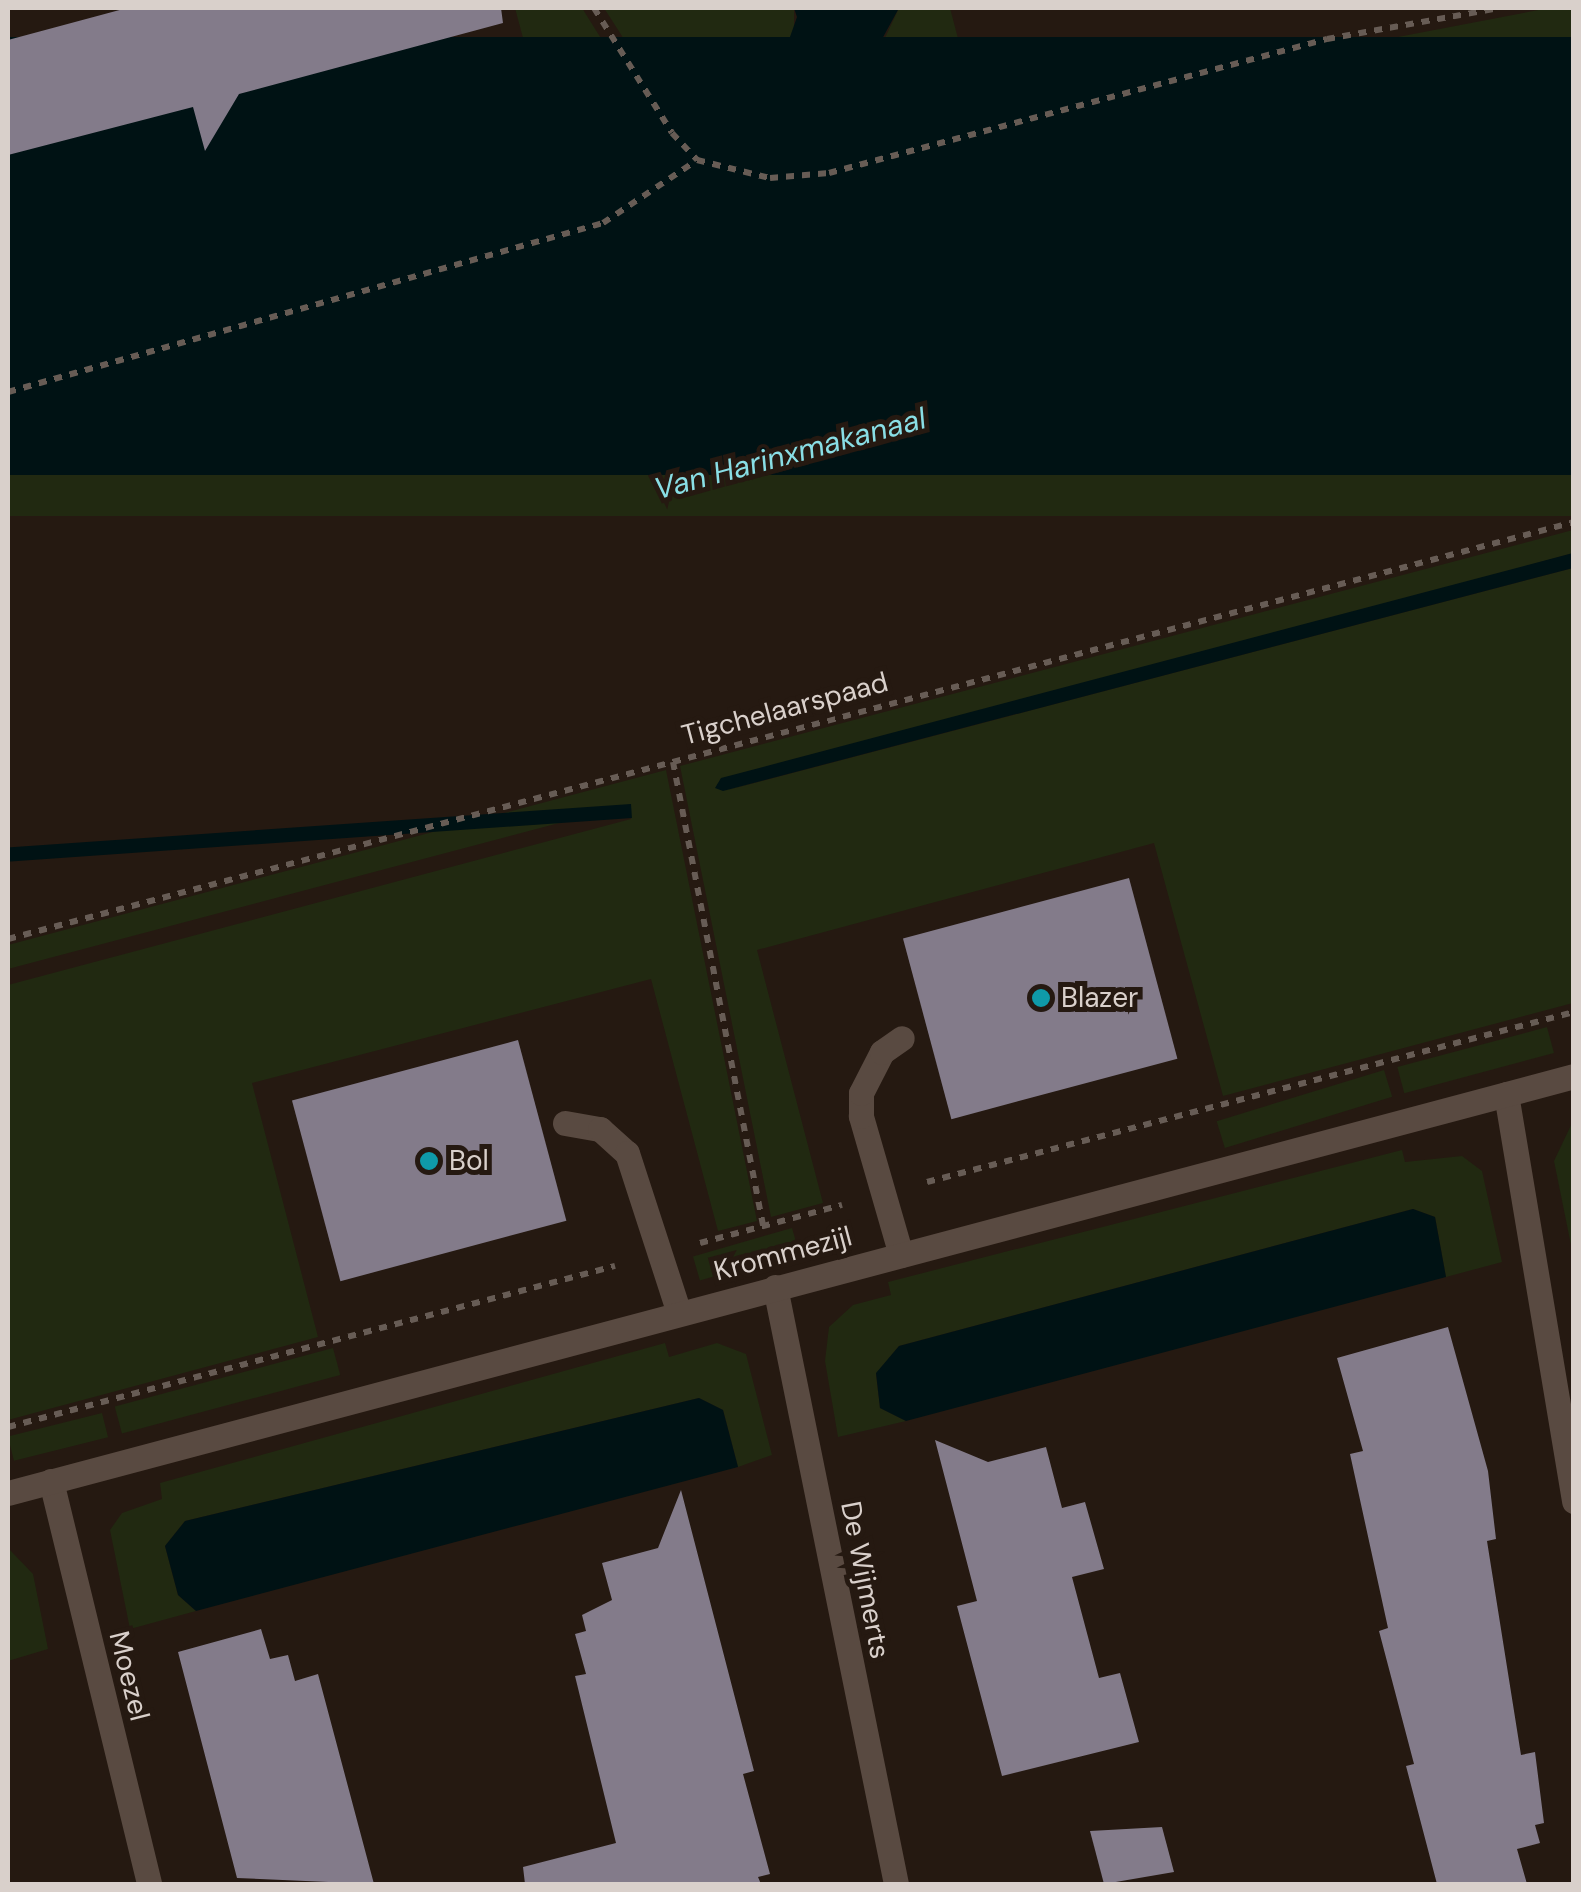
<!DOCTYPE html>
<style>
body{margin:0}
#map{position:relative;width:1581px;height:1892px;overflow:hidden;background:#251911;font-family:"DM Sans",sans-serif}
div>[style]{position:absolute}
.green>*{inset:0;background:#212911;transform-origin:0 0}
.water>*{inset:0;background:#001214;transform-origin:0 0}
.building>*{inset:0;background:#837b8a;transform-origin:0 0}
.path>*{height:6px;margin-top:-3px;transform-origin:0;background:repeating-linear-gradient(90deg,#675c55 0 8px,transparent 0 16px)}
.service>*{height:25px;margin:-12.5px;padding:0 12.5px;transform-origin:12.5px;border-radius:12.5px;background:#594a41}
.minor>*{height:25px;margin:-12.5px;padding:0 12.5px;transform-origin:12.5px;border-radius:12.5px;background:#594a41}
.dots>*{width:28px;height:28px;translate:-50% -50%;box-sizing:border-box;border:5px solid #251911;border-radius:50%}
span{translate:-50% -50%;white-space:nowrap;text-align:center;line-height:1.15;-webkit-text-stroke:10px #251911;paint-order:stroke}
.street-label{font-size:28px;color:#d9d0cb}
.poi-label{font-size:28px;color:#d9d0cb}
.left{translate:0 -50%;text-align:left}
.water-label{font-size:30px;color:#89dee5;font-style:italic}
.frame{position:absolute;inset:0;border:10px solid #d9d0cb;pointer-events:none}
</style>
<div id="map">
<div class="green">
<div style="clip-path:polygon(515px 8px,582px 8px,664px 139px,665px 162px,628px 195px,572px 223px,8px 382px,8px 325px,560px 177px)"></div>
<div style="clip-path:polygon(604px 8px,794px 8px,794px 34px,779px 68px,840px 134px,899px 8px,950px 8px,980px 122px,809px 168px,743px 164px,679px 125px)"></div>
<div style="clip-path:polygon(1549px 8px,1573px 8px,1573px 37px,8px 452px,8px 402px,605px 234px,674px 184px,712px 178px,780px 189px,827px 186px,1314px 53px)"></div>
<div style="left:1573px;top:475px;width:41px;height:1619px;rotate:90deg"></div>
<div style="clip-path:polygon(1573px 530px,1573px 553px,724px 791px,1573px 568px,1573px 1003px,1223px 1096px,1154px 843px,757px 950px,823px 1203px,771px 1217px,680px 766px)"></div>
<div style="clip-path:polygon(666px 770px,757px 1221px,718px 1231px,651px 979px,252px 1083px,318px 1337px,8px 1420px,8px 985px,631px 819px,631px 804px,8px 969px,8px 945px)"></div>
<div style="left:1547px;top:1027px;width:27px;height:155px;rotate:75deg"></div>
<div style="left:1384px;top:1070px;width:28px;height:175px;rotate:73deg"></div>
<div style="clip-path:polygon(1573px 1121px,1574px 1245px,1571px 1245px,1554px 1161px)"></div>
<div style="clip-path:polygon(1402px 1150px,1405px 1162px,1462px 1156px,1482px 1171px,1502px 1262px,1446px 1277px,1435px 1217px,1413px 1209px,899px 1346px,876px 1374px,880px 1408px,906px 1421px,838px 1437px,825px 1361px,829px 1327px,853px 1305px,891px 1295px,888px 1282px)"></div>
<div style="left:792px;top:1228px;width:25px;height:103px;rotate:74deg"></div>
<div style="clip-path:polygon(665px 1343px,669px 1357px,717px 1343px,746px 1354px,772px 1455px,738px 1467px,723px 1410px,699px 1398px,185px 1521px,165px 1546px,178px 1595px,196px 1611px,130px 1629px,110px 1530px,122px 1513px,162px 1499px,160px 1483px)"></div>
<div style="left:333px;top:1348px;width:28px;height:226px;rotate:75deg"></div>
<div style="left:102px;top:1413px;width:25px;height:97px;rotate:76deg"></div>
<div style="clip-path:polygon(8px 1548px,33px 1574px,48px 1649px,8px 1661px)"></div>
</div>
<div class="water">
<div style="clip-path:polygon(794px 8px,899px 8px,858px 83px,848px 121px,840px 134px,822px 140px,802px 138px,787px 126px,777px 99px,779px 68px,797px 17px)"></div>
<div style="left:1573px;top:37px;width:438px;height:1619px;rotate:90deg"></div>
<div style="clip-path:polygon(1573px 553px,1573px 568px,723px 791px,715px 788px,721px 778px)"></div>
<div style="left:631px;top:804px;width:14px;height:644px;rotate:86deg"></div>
<div style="clip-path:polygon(1413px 1209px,1435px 1217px,1446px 1277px,906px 1421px,880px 1408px,876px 1373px,899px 1346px)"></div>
<div style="clip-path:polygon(699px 1398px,723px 1410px,738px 1467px,196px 1611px,178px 1595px,165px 1546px,185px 1521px)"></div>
</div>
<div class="building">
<div style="clip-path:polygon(127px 8px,501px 8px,503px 23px,239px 94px,205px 151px,193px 107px,8px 155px,8px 40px)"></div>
<div style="left:1129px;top:878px;width:187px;height:234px;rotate:75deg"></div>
<div style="left:518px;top:1040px;width:187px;height:234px;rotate:75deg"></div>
<div style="clip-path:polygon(1448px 1327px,1488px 1471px,1496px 1539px,1487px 1541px,1521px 1755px,1535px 1752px,1544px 1823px,1535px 1825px,1540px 1843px,1517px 1849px,1527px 1884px,1437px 1884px,1406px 1766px,1414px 1764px,1379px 1631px,1388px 1628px,1350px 1454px,1363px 1451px,1337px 1358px)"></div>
<div style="clip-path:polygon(935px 1440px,988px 1462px,1046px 1447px,1062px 1508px,1085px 1502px,1104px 1569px,1072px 1577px,1099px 1678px,1120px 1673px,1139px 1742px,1002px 1776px,957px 1606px,977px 1601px)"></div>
<div style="clip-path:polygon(681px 1490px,754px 1771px,743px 1774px,770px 1874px,758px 1877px,761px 1884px,525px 1884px,523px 1867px,616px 1843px,575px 1676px,586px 1674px,575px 1634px,586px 1631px,582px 1615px,612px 1600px,602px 1563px,658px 1548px)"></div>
<div style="clip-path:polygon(261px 1629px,270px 1659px,288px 1655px,295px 1681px,318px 1674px,374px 1884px,237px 1878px,178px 1652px)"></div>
<div style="clip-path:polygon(1162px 1827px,1174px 1872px,1104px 1884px,1090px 1831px)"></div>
</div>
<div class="path">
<div style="left:594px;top:8px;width:147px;rotate:58deg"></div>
<div style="left:672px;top:133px;width:37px;rotate:47deg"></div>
<div style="left:697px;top:160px;width:75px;rotate:13.9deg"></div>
<div style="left:770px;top:178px;width:59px;rotate:-4.8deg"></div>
<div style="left:829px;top:173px;width:516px;rotate:-15.06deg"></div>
<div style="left:1327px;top:39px;width:176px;rotate:-10.2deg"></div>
<div style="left:8px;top:392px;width:619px;rotate:-15.86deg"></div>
<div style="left:603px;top:223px;width:113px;rotate:-33.8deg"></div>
<div style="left:673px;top:762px;width:473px;rotate:79deg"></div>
<div style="left:8px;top:939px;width:1621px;rotate:-14.91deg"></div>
<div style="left:927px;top:1182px;width:669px;rotate:-14.72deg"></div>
<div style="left:700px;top:1243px;width:147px;rotate:-15deg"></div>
<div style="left:8px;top:1427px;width:628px;rotate:-14.86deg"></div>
</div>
<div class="service">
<div style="left:565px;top:1123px;width:36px;rotate:10deg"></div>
<div style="left:600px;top:1129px;width:36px;rotate:42deg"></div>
<div style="left:627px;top:1153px;width:168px;rotate:72deg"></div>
<div style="left:901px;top:1255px;width:145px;rotate:-106.1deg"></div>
<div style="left:861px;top:1116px;width:23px;rotate:-90deg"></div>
<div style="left:861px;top:1093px;width:46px;rotate:-62.9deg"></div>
<div style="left:882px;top:1052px;width:24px;rotate:-35deg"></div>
</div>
<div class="minor">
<div style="left:1506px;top:1094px;width:413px;rotate:80.5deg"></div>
<div style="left:775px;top:1287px;width:609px;rotate:78.54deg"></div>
<div style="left:51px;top:1481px;width:415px;rotate:76.3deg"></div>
<div style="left:8px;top:1493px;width:1621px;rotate:-14.91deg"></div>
</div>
<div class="dots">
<div style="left:1041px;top:998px;background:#0f9aa8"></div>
<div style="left:429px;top:1161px;background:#0f9aa8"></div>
</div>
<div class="street-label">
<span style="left:785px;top:709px;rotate:-15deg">Tigchelaarspaad</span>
<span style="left:783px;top:1254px;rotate:-15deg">Krommezijl</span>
<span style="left:865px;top:1580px;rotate:79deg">De Wijmerts</span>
<span style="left:129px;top:1676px;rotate:76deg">Moezel</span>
</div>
<div class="poi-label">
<span class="left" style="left:1061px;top:998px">Blazer</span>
<span class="left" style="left:449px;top:1161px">Bol</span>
</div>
<div class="water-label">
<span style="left:790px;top:454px;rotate:-15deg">Van Harinxmakanaal</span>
</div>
<div class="frame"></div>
</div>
